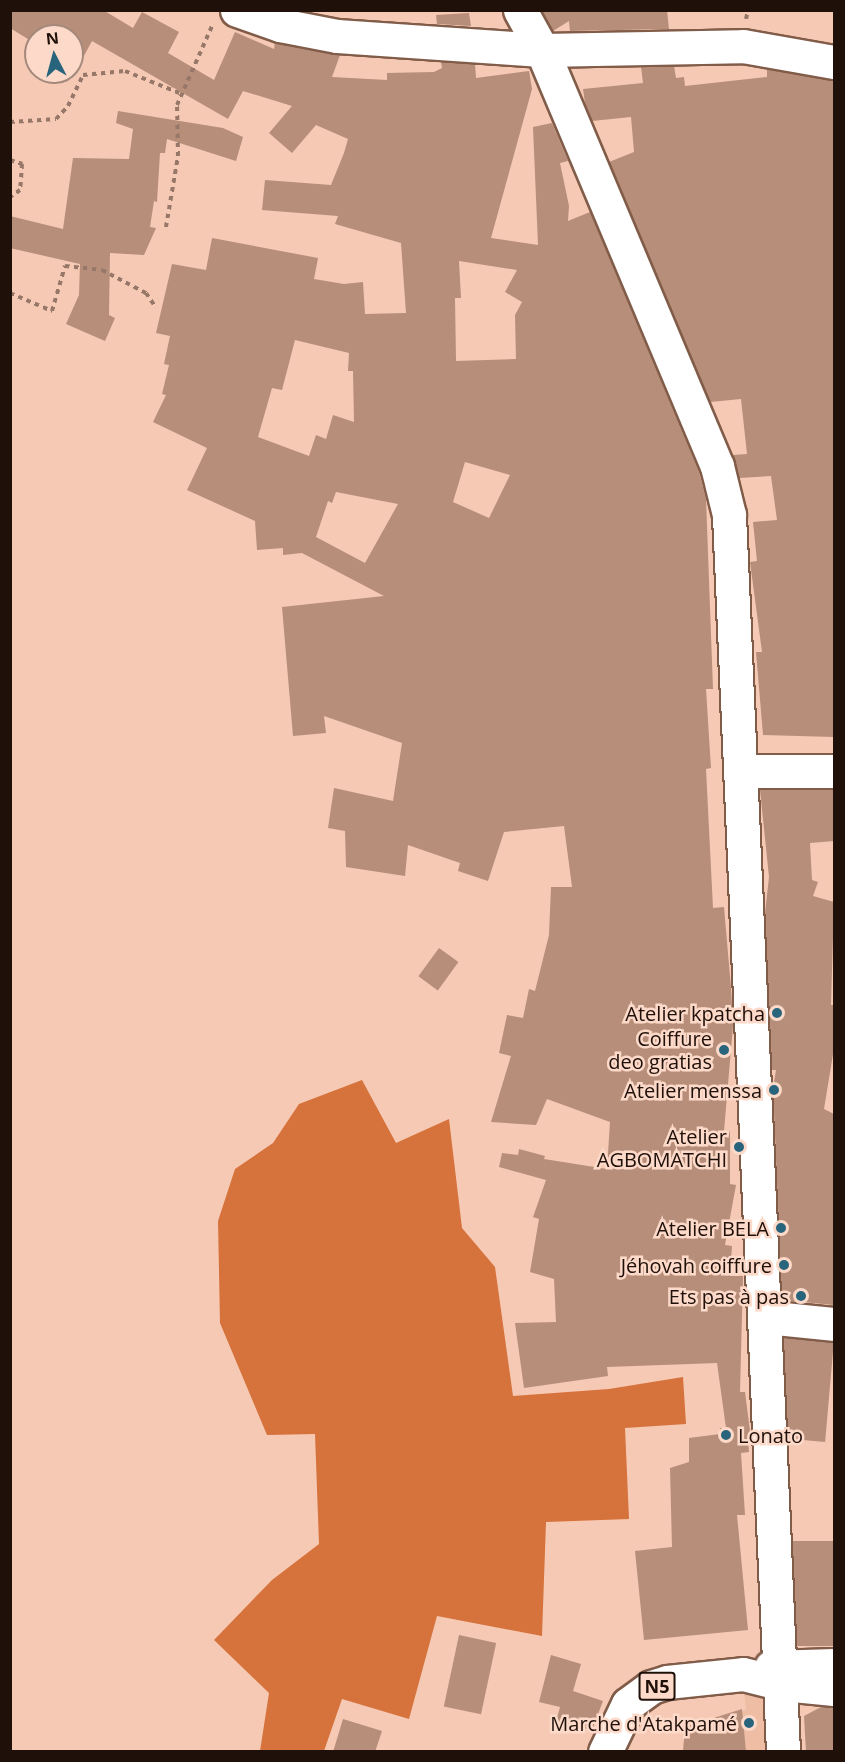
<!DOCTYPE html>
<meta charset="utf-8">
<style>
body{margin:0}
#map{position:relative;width:845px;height:1762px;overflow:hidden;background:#f5c9b4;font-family:"Open Sans",sans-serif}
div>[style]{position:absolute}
.built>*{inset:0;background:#efbca4}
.forest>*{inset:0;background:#d6723b}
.building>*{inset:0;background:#b68e7a;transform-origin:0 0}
.path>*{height:4px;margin-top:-2px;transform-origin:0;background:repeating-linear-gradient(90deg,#967768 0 4.5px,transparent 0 9px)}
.roads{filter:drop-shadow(2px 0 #815c49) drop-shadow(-2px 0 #815c49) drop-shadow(0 2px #815c49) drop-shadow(0 -2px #815c49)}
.minor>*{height:33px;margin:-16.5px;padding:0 16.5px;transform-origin:16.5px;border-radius:16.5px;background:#fff}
.major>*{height:33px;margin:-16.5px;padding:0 16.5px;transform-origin:16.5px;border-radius:16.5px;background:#fff}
.dots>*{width:16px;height:16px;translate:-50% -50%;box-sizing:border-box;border:3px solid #fcd9c8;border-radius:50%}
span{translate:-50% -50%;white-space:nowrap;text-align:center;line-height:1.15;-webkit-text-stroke:5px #fcd9c8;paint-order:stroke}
.shield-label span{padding:2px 4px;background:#fcd9c8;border:2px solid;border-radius:4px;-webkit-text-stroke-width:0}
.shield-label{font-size:18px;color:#1f1009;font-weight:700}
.poi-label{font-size:20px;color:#1f1009}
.right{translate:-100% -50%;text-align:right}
.left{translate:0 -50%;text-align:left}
.frame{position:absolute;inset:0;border:12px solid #1f1009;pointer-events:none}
.north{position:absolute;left:24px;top:24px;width:60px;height:60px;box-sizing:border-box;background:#fcd9c8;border:2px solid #a4897c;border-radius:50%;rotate:354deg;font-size:16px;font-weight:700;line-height:24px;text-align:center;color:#1f1009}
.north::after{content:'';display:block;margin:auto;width:21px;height:27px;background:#28657c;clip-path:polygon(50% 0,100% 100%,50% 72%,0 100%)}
</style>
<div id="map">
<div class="built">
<div style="clip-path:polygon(799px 1690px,802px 1751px,683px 1752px,685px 1727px,746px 1710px,744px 1692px)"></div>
</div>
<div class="forest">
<div style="clip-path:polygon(362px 1080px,396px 1143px,449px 1119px,462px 1228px,495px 1267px,513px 1396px,609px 1389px,683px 1377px,686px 1424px,625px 1428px,629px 1519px,546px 1522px,542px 1636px,437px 1616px,409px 1719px,342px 1699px,324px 1751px,260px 1751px,269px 1693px,214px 1640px,272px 1580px,319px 1544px,315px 1434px,267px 1435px,220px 1323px,218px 1221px,235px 1169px,273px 1143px,299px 1104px)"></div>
</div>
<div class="building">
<div style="clip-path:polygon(evenodd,10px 10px,103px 10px,133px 28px,142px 12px,179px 32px,168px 53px,214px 80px,235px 32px,274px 49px,275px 43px,340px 55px,332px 77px,387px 80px,387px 73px,434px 72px,442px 68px,441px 62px,475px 64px,476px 78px,529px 71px,532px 89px,491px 238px,538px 245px,533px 127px,552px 123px,568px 161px,560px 163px,569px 206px,568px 221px,590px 212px,699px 472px,706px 499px,713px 689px,706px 689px,711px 768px,706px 769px,713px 908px,724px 907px,731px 988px,733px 1026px,724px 1131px,730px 1131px,730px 1184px,736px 1185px,725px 1245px,732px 1246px,730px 1276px,743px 1276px,740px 1392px,745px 1392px,751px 1439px,748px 1439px,749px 1452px,741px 1453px,745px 1515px,737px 1515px,748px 1630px,644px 1640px,635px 1551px,672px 1547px,670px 1468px,689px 1462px,689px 1438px,720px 1434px,720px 1428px,726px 1428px,717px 1363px,607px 1367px,608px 1376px,524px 1388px,515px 1323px,556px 1322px,554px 1279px,530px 1272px,539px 1219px,533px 1217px,546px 1180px,499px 1167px,502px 1153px,518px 1155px,519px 1149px,545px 1156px,544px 1159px,607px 1169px,610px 1122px,547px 1099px,536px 1125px,491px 1122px,511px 1056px,499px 1053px,507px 1015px,523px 1018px,529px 989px,535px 991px,549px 935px,551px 887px,572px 887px,564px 826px,504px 832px,488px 881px,458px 871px,460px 863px,408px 845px,405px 876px,346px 867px,345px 831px,328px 828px,334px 788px,393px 801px,402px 743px,324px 716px,326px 733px,293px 736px,282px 607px,384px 596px,302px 553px,283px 555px,283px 548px,257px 550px,255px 521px,187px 490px,207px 448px,153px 422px,166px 395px,162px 394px,169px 365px,164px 364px,170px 336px,156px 333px,172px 264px,206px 270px,212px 238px,318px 258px,314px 279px,344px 284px,363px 282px,365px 314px,406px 313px,401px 243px,335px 224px,338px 216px,262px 210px,265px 180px,331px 185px,344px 153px,348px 139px,316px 125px,292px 153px,269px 133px,292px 106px,243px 91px,228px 119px,92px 41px,78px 67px,72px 64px,72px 36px,36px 36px,36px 44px,10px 28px,10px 10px,459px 261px,517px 270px,505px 292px,522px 302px,515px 315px,516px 359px,456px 361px,455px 298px,461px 298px,459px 261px,10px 10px,295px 340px,349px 353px,348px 371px,353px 371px,354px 422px,333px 415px,326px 439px,316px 435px,309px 456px,258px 437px,272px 388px,282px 390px,295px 340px,10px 10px,465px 462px,510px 475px,489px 518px,453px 502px,465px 462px,10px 10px,336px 492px,398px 504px,365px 563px,316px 537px,328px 501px,332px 503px,336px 492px)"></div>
<div style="clip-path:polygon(542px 10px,667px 10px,669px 29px,570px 31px,569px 21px,553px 31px)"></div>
<div style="clip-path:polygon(469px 13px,471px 26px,437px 24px,436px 15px)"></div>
<div style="clip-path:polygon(674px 66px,676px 78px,684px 77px,685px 86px,767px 77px,767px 69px,834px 80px,834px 737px,763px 735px,756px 652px,762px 652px,750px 562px,757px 561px,753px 522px,777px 520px,771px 476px,739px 478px,733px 455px,747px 454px,741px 399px,710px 402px,609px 162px,634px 152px,631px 117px,592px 121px,585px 103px,583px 89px,643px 83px,641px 67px)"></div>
<div style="clip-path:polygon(118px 111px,223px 128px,243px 137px,236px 161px,167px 139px,165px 153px,160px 153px,157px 202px,154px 201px,150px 227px,156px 228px,144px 255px,110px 253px,109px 315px,115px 318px,105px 341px,66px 324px,79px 295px,80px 264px,10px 248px,10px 216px,63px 229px,73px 158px,129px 159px,133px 129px,116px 123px)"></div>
<div style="clip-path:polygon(760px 790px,834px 790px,834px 841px,810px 843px,812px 880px,818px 882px,813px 896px,834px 902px,831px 1005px,834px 1005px,834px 1048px,824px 1109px,834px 1114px,834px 1305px,782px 1300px,773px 1089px,776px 1070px,772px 1070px,765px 913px,769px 877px)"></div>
<div style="left:439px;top:948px;width:24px;height:35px;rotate:36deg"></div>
<div style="left:784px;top:1338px;width:50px;height:100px;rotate:5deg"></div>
<div style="left:834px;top:1541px;width:105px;height:41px;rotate:90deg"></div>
<div style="left:459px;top:1635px;width:38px;height:73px;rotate:12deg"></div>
<div style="clip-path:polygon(551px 1655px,581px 1664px,573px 1691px,603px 1701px,592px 1730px,556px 1722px,560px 1707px,539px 1702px)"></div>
<div style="clip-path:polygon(821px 1707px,834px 1707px,834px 1752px,806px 1752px,804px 1716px)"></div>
<div style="clip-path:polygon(742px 1709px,746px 1752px,683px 1752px,685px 1727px)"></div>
<div style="clip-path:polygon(343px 1719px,382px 1731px,375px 1752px,333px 1752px)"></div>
</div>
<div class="path">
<div style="left:746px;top:19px;width:9px;rotate:-77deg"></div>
<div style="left:10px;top:122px;width:46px;rotate:-3.7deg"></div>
<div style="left:56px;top:119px;width:18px;rotate:-47deg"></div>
<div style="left:68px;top:106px;width:34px;rotate:-64deg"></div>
<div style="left:83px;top:75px;width:42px;rotate:-5.4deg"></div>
<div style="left:125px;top:71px;width:61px;rotate:22deg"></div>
<div style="left:10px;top:160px;width:13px;rotate:18deg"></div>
<div style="left:22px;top:164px;width:26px;rotate:94deg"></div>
<div style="left:20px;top:190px;width:12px;rotate:145deg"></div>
<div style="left:166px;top:227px;width:72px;rotate:-80.4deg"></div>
<div style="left:178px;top:156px;width:51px;rotate:-91.1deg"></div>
<div style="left:177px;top:105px;width:86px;rotate:-66.1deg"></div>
<div style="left:10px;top:293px;width:46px;rotate:23.2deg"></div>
<div style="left:52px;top:311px;width:47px;rotate:-73.9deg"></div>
<div style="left:65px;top:266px;width:37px;rotate:6deg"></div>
<div style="left:102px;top:270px;width:50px;rotate:27.6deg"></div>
<div style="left:146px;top:293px;width:18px;rotate:56deg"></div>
</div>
<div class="roads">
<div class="minor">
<div style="left:237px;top:10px;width:46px;rotate:19.2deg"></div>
<div style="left:280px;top:25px;width:58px;rotate:10.9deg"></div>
<div style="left:337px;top:36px;width:205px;rotate:3.9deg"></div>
<div style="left:542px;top:50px;width:201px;rotate:-1.1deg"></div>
<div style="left:743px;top:46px;width:92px;rotate:10deg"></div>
<div style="left:520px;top:10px;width:46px;rotate:61.2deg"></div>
<div style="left:542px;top:50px;width:451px;rotate:67.2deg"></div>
<div style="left:717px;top:466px;width:50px;rotate:76.2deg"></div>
<div style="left:729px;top:515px;width:1238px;rotate:87.5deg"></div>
<div style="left:741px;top:771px;width:93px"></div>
<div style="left:765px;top:1317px;width:69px;rotate:5.8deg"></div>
</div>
<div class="major">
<div style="left:771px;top:1667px;width:63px;rotate:-1.8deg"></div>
<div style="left:605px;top:1752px;width:53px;rotate:-64.4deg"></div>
<div style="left:628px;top:1704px;width:29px;rotate:-36deg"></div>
<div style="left:651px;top:1687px;width:17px;rotate:-17deg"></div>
<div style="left:667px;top:1682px;width:76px;rotate:-6deg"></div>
<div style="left:743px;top:1674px;width:41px;rotate:14deg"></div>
<div style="left:783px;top:1684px;width:51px;rotate:5.6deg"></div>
</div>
</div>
<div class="dots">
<div style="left:777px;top:1013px;background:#28657c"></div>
<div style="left:724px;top:1050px;background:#28657c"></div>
<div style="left:774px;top:1090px;background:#28657c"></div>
<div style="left:739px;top:1147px;background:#28657c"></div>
<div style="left:781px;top:1228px;background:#28657c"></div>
<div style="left:784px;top:1265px;background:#28657c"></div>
<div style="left:801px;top:1296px;background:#28657c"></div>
<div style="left:726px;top:1435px;background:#28657c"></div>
<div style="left:749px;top:1723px;background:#28657c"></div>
</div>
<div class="shield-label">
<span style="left:657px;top:1686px">N5</span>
</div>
<div class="poi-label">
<span class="right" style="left:765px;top:1013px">Atelier kpatcha</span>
<span class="right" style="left:712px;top:1050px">Coiffure<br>deo gratias</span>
<span class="right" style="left:762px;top:1090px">Atelier menssa</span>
<span class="right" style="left:727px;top:1148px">Atelier<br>AGBOMATCHI</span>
<span class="right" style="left:769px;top:1228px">Atelier BELA</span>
<span class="right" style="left:772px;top:1265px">Jéhovah coiffure</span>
<span class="right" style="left:789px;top:1296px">Ets pas à pas</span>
<span class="left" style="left:738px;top:1435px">Lonato</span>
<span class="right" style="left:737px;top:1723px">Marche d'Atakpamé</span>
</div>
<div class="frame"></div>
<div class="north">N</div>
</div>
